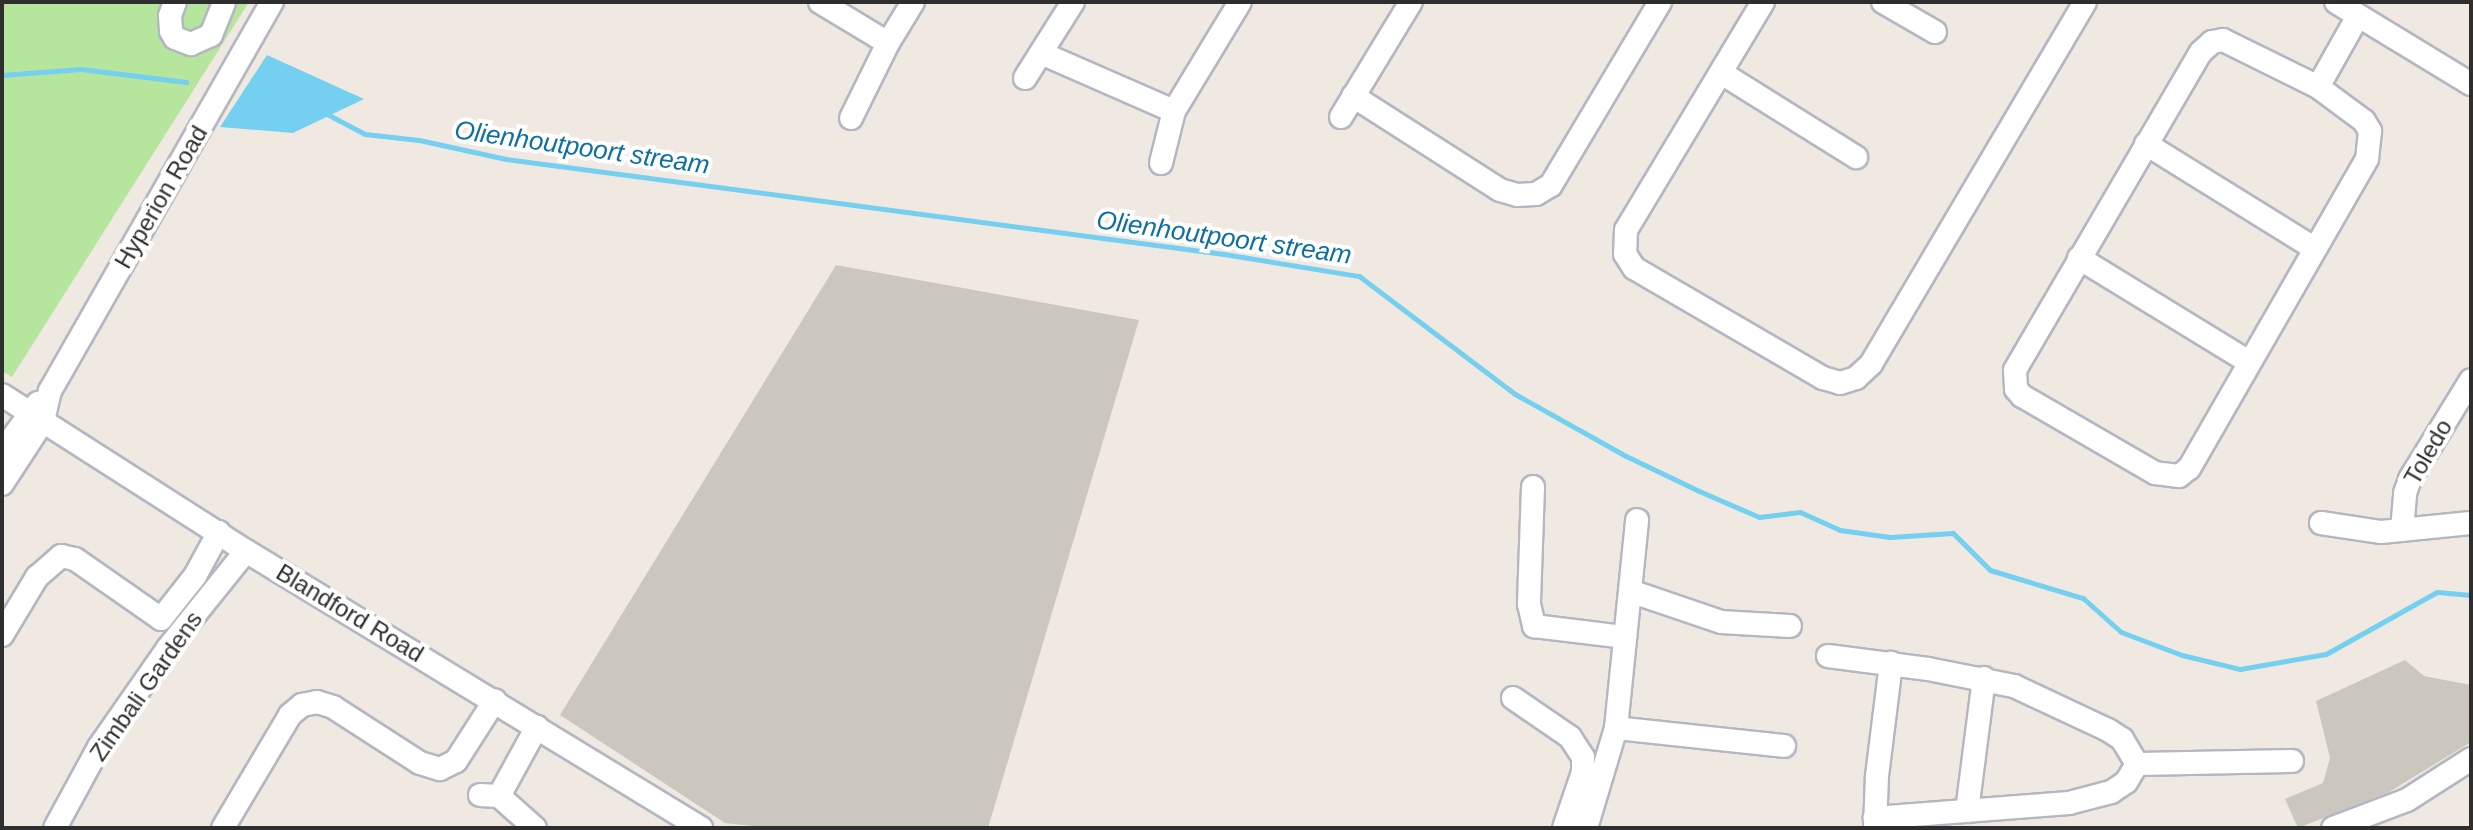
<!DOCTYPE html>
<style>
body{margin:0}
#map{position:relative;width:2473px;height:830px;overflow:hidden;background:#efe9e1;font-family:Arial,sans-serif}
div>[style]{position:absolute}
.green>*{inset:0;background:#b6e59e}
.water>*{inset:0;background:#75cff0}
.stream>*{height:5px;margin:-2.5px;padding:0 2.5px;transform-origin:2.5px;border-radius:2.5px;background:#75cff0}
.building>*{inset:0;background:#cbc7bf}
.roads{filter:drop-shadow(2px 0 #b4b7c1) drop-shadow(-2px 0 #b4b7c1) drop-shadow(0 2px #b4b7c1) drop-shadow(0 -2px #b4b7c1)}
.minor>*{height:22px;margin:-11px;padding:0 11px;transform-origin:11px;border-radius:11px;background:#fff}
span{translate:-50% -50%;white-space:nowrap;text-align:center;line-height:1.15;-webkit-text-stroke:8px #fff;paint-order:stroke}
.street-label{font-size:24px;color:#2e2e2e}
.water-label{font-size:26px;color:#0d6fa3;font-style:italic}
.frame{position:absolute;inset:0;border:4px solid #2e2e2e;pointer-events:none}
</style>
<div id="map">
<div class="green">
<div style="clip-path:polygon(2px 2px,249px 2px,12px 377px,2px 371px)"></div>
</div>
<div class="water">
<div style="clip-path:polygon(267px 55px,364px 99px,293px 133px,220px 127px)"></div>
</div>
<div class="stream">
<div style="left:2px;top:75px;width:79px;rotate:-4.3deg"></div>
<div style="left:81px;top:69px;width:106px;rotate:7.1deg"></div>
<div style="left:325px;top:113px;width:45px;rotate:27.7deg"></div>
<div style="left:365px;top:134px;width:54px;rotate:6.3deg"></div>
<div style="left:419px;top:140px;width:89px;rotate:12.3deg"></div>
<div style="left:506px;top:159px;width:724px;rotate:7.54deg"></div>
<div style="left:1224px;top:254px;width:137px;rotate:9.3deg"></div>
<div style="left:1359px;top:276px;width:196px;rotate:37.1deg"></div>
<div style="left:1515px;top:394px;width:127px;rotate:29.2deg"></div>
<div style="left:1626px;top:456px;width:81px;rotate:25.6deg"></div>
<div style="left:1699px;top:491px;width:65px;rotate:23.4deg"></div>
<div style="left:1759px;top:517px;width:41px;rotate:-7deg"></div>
<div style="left:1800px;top:512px;width:44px;rotate:24.2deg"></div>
<div style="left:1840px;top:530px;width:50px;rotate:8deg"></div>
<div style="left:1890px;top:537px;width:63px;rotate:-3.6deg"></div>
<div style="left:1953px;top:533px;width:52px;rotate:45deg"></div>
<div style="left:1990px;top:570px;width:97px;rotate:16.8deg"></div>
<div style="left:2083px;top:598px;width:51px;rotate:41.8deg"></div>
<div style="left:2121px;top:632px;width:65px;rotate:20.7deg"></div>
<div style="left:2182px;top:655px;width:60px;rotate:13.6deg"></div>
<div style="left:2240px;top:669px;width:87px;rotate:-9.9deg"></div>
<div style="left:2326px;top:654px;width:127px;rotate:-29.2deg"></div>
<div style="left:2437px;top:592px;width:34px;rotate:5deg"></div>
</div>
<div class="building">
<div style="clip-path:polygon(836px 265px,1139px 320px,988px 828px,771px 828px,725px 823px,560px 715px)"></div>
<div style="clip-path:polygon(2405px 660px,2424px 676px,2471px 685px,2471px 742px,2389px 792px,2298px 828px,2285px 799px,2323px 783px,2330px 758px,2316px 701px)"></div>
</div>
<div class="roads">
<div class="minor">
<div style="left:175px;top:2px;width:15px;rotate:110deg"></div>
<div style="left:170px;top:16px;width:15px;rotate:86deg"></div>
<div style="left:171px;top:31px;width:8px;rotate:60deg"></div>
<div style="left:175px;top:38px;width:17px;rotate:21deg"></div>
<div style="left:191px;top:44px;width:22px;rotate:-24deg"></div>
<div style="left:211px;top:35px;width:35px;rotate:-68deg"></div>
<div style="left:820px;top:2px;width:79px;rotate:31.1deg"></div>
<div style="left:1763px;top:2px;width:266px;rotate:121deg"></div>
<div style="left:1626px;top:230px;width:24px;rotate:92deg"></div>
<div style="left:1625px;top:254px;width:17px;rotate:57deg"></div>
<div style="left:1634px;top:268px;width:219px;rotate:30.2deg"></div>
<div style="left:1823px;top:378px;width:18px;rotate:16deg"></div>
<div style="left:1840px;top:383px;width:17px;rotate:-17deg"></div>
<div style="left:1856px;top:378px;width:21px;rotate:-43deg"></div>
<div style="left:1871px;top:364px;width:421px;rotate:-59.4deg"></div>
<div style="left:1883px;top:2px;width:60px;rotate:30deg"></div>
<div style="left:2336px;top:2px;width:158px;rotate:31.3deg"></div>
<div style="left:1041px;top:53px;width:145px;rotate:23.6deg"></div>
<div style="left:1723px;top:74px;width:157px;rotate:32deg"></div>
<div style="left:1025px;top:78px;width:90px;rotate:-57.7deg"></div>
<div style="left:2318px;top:87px;width:57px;rotate:36.5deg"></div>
<div style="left:2364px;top:121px;width:12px;rotate:59deg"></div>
<div style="left:2370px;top:131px;width:28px;rotate:96deg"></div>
<div style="left:2367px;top:159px;width:357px;rotate:119.9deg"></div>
<div style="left:2189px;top:468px;width:13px;rotate:141deg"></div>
<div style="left:2179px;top:476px;width:24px;rotate:-173deg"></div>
<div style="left:2155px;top:473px;width:154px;rotate:-149.9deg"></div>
<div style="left:2022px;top:396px;width:9px;rotate:-131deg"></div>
<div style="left:2016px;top:389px;width:19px;rotate:-93deg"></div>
<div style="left:2015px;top:370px;width:368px;rotate:-59.7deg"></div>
<div style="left:2201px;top:52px;width:15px;rotate:-42deg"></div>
<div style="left:2212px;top:42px;width:11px;rotate:-10deg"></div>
<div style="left:2223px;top:40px;width:106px;rotate:26.3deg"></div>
<div style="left:2318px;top:87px;width:81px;rotate:-60.6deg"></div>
<div style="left:1353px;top:96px;width:174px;rotate:32.6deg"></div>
<div style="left:1500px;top:190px;width:18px;rotate:16deg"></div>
<div style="left:1517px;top:195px;width:19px;rotate:-3deg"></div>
<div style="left:1536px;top:194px;width:17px;rotate:-31deg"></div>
<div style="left:1551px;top:185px;width:213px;rotate:-59.2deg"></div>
<div style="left:1341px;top:117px;width:135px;rotate:-58.7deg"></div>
<div style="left:851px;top:118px;width:84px;rotate:-63.7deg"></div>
<div style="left:888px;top:43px;width:48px;rotate:-58.6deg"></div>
<div style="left:2146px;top:144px;width:198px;rotate:31.8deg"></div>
<div style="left:1161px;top:163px;width:54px;rotate:-76deg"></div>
<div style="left:1174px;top:111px;width:127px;rotate:-58.8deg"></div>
<div style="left:2079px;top:258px;width:199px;rotate:31.5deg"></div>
<div style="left:2px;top:395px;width:290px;rotate:32.6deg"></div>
<div style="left:246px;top:551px;width:533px;rotate:31.33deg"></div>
<div style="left:2px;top:452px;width:61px;rotate:-53.7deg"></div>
<div style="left:2px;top:484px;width:75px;rotate:-56.9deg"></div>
<div style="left:43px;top:421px;width:31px;rotate:-77deg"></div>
<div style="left:50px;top:391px;width:448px;rotate:-60.3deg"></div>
<div style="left:1533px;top:487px;width:117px;rotate:92deg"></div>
<div style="left:1529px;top:604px;width:23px;rotate:77deg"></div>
<div style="left:1534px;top:626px;width:92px;rotate:6.9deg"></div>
<div style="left:2321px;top:523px;width:61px;rotate:8.5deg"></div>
<div style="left:2381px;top:532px;width:90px;rotate:-5.7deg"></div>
<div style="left:2402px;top:530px;width:37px;rotate:-85deg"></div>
<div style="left:2405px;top:493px;width:15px;rotate:-70deg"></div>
<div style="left:2410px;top:479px;width:116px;rotate:-58.4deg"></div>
<div style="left:1630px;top:591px;width:96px;rotate:18.8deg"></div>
<div style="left:1721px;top:622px;width:69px;rotate:3.3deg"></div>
<div style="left:2px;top:635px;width:68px;rotate:-58.9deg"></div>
<div style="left:37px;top:577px;width:32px;rotate:-41deg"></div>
<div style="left:61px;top:556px;width:14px;rotate:12deg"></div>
<div style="left:75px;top:559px;width:105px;rotate:34.9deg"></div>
<div style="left:161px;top:619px;width:55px;rotate:-51.7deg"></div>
<div style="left:195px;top:576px;width:50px;rotate:-61.4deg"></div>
<div style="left:1828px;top:656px;width:101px;rotate:7.4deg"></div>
<div style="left:1928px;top:669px;width:88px;rotate:11.2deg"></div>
<div style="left:2014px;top:686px;width:104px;rotate:25.1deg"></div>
<div style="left:2108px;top:730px;width:17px;rotate:33deg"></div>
<div style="left:2122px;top:739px;width:29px;rotate:59deg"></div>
<div style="left:2137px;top:764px;width:21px;rotate:121deg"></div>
<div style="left:2126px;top:782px;width:18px;rotate:146deg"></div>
<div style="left:2111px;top:792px;width:43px;rotate:165.3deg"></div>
<div style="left:2069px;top:803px;width:195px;rotate:175.6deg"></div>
<div style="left:1513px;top:698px;width:69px;rotate:34.4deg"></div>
<div style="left:1570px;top:737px;width:24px;rotate:57deg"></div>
<div style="left:1583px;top:757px;width:15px;rotate:90deg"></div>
<div style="left:1583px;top:772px;width:59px;rotate:108.7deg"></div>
<div style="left:1616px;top:728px;width:209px;rotate:-84.2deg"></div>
<div style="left:2137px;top:764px;width:155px;rotate:-1.1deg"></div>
<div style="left:480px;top:795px;width:19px;rotate:3deg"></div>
<div style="left:499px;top:796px;width:48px;rotate:41.6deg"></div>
<div style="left:499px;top:796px;width:79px;rotate:-61.2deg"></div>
<div style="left:1967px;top:811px;width:134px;rotate:-82.7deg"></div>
<div style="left:55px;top:828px;width:92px;rotate:-61.5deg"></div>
<div style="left:99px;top:747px;width:121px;rotate:-55.1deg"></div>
<div style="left:168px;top:648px;width:124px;rotate:-51.2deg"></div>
<div style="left:223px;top:828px;width:131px;rotate:-59.3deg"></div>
<div style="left:290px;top:715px;width:16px;rotate:-40deg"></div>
<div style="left:302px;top:705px;width:15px;rotate:-11deg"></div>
<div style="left:317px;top:702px;width:17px;rotate:17deg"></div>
<div style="left:333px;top:707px;width:103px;rotate:32.8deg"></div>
<div style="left:420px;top:763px;width:21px;rotate:17deg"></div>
<div style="left:440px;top:769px;width:18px;rotate:-27deg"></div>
<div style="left:456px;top:761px;width:72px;rotate:-57.4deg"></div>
<div style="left:1586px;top:828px;width:104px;rotate:-73.3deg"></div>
<div style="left:1616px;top:728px;width:169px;rotate:6.1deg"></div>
<div style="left:1875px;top:828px;width:52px;rotate:-87.8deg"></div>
<div style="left:1877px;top:776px;width:114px;rotate:-82.9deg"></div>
<div style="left:2333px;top:828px;width:79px;rotate:-20.7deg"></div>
<div style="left:2407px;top:800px;width:76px;rotate:-32.6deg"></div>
</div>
</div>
<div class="street-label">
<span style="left:161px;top:197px;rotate:-60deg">Hyperion Road</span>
<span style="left:2428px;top:452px;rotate:-60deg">Toledo</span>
<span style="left:350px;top:613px;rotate:31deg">Blandford Road</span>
<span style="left:146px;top:686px;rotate:-55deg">Zimbali Gardens</span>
</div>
<div class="water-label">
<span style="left:582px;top:148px;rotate:8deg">Olienhoutpoort stream</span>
<span style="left:1224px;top:238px;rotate:8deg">Olienhoutpoort stream</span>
</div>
<div class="frame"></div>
</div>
